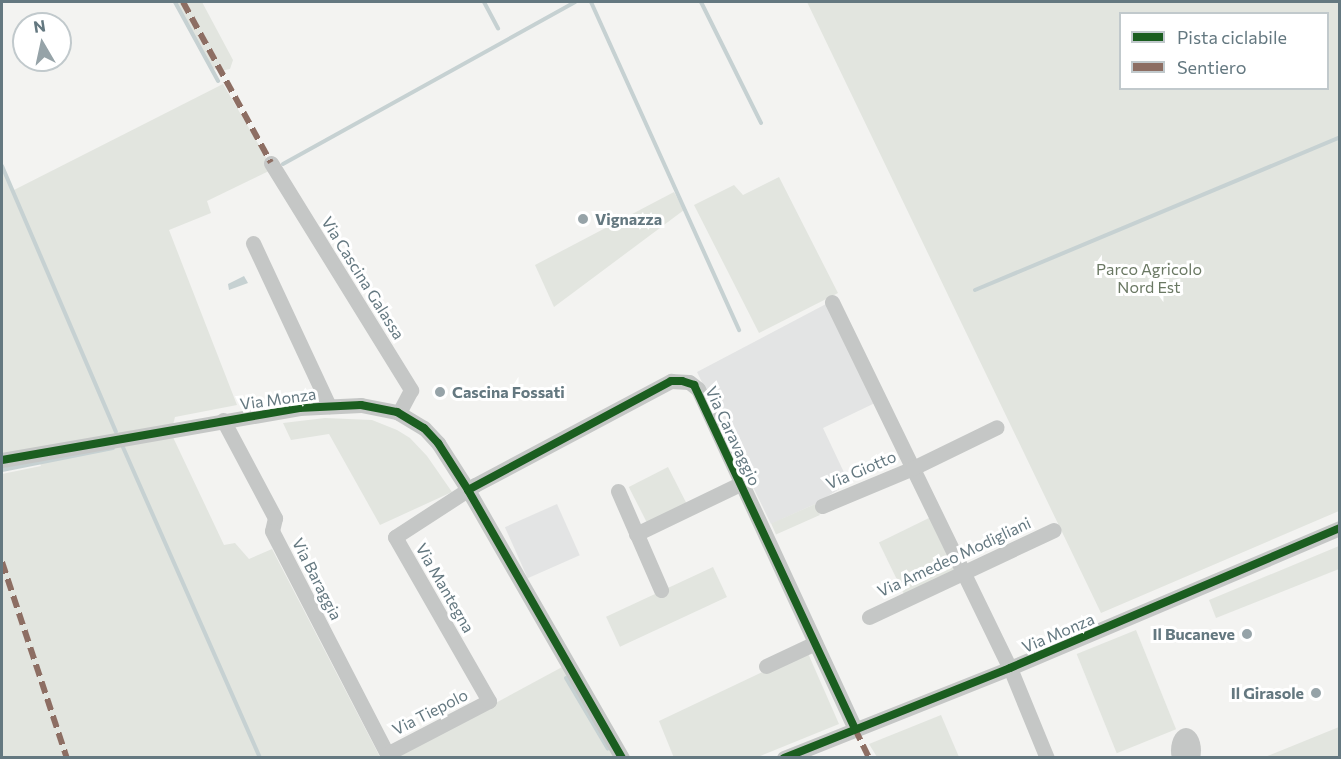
<!DOCTYPE html>
<style>
body{margin:0}
#map{position:relative;width:1341px;height:759px;overflow:hidden;background:#f3f3f1;font-family:Commissioner,sans-serif}
div>[style]{position:absolute}
.built>*{inset:0;background:#e3e4e4;transform-origin:0 0}
.green>*{inset:0;background:#e2e5df;transform-origin:0 0}
.water>*{inset:0;background:#c6d1d2}
.stream>*{height:4px;margin:-2px;padding:0 2px;transform-origin:2px;border-radius:2px;background:#c6d1d2}
.minor>*{height:15px;margin:-7.5px;padding:0 7.5px;transform-origin:7.5px;border-radius:7.5px;background:#c5c7c6}
.minor>.ring{margin:-7.5px;padding:0;box-sizing:content-box;background:none;border:15px solid #c5c7c6;border-radius:50%}
.quiet>*{height:6px;margin-top:-3px;transform-origin:0;background:repeating-linear-gradient(90deg,#8d6e63 0 12px,transparent 0 18px)}
.cycleway>*{height:8px;margin:-4px;padding:0 4px;transform-origin:4px;border-radius:4px;background:#1b5e20}
.dots>*{width:16px;height:16px;translate:-50% -50%;box-sizing:border-box;border:3px solid #fff;border-radius:50%}
span{translate:-50% -50%;white-space:nowrap;text-align:center;line-height:1.15;-webkit-text-stroke:6px #fff;paint-order:stroke}
.poi-label{font-size:16px;color:#647880;font-weight:700}
.left{translate:0 -50%;text-align:left}
.right{translate:-100% -50%;text-align:right}
.park-label{font-size:16px;color:#6a7863}
.street-label{font-size:16px;color:#647880}
.frame{position:absolute;inset:0;border:3px solid #647880;pointer-events:none}
.legend{position:absolute;left:1119px;top:12px;width:210px;height:78px;box-sizing:border-box;background:#fff;border:2px solid #c1c9cc;margin:0;padding:8px 10px;list-style:none;font-size:18px;color:#647880}
.legend li{display:flex;align-items:center;gap:12px;height:30px}
.legend b{width:30px;border:2px solid #c1c9cc}
.north{position:absolute;left:12px;top:12px;width:60px;height:60px;box-sizing:border-box;background:#fff;border:2px solid #c1c9cc;border-radius:50%;rotate:351deg;font-size:16px;font-weight:700;line-height:24px;text-align:center;color:#647880}
.north::after{content:'';display:block;margin:auto;width:21px;height:27px;background:#96a3a8;clip-path:polygon(50% 0,100% 100%,50% 72%,0 100%)}
</style>
<div id="map">
<div class="built">
<div style="clip-path:polygon(826px 304px,877px 402px,823px 428px,849px 483px,815px 504px,771px 524px,697px 372px)"></div>
<div style="left:557px;top:504px;width:56px;height:57px;rotate:66deg"></div>
</div>
<div class="green">
<div style="clip-path:polygon(173px 2px,202px 2px,233px 60px,230px 69px,220px 71px,212px 68px)"></div>
<div style="clip-path:polygon(evenodd,807px 2px,1339px 2px,1339px 511px,1101px 613px,807px 2px,1120px 14px,1328px 14px,1328px 88px,1120px 88px,1120px 14px)"></div>
<div style="clip-path:polygon(223px 84px,273px 169px,207px 201px,211px 213px,169px 230px,237px 405px,175px 417px,171px 433px,224px 545px,235px 543px,249px 559px,272px 549px,380px 757px,2px 757px,2px 474px,41px 466px,38px 458px,2px 463px,2px 169px,12px 191px)"></div>
<div style="clip-path:polygon(779px 177px,838px 293px,759px 333px,694px 205px,734px 185px,743px 195px)"></div>
<div style="clip-path:polygon(674px 192px,684px 210px,554px 307px,535px 265px)"></div>
<div style="clip-path:polygon(325px 418px,372px 420px,397px 430px,410px 438px,427px 456px,452px 492px,380px 525px,329px 434px,291px 440px,283px 423px)"></div>
<div style="left:668px;top:467px;width:42px;height:44px;rotate:63deg"></div>
<div style="left:815px;top:504px;width:12px;height:48px;rotate:66deg"></div>
<div style="left:931px;top:517px;width:59px;height:58px;rotate:64deg"></div>
<div style="clip-path:polygon(1339px 546px,1339px 569px,1216px 618px,1209px 600px)"></div>
<div style="left:713px;top:567px;width:33px;height:118px;rotate:65deg"></div>
<div style="left:1136px;top:630px;width:107px;height:64px;rotate:68deg"></div>
<div style="clip-path:polygon(807px 651px,839px 724px,758px 757px,674px 758px,659px 721px)"></div>
<div style="clip-path:polygon(564px 666px,617px 758px,394px 758px)"></div>
<div style="clip-path:polygon(941px 715px,959px 757px,877px 757px,869px 744px)"></div>
<div style="clip-path:polygon(1339px 727px,1338px 757px,1265px 757px)"></div>
</div>
<div class="water">
<div style="clip-path:polygon(244px 276px,248px 283px,229px 290px,228px 284px)"></div>
</div>
<div class="stream">
<div style="left:175px;top:2px;width:90px;rotate:61.4deg"></div>
<div style="left:484px;top:2px;width:30px;rotate:62deg"></div>
<div style="left:591px;top:2px;width:360px;rotate:65.7deg"></div>
<div style="left:701px;top:2px;width:135px;rotate:63.6deg"></div>
<div style="left:283px;top:164px;width:334px;rotate:-29deg"></div>
<div style="left:2px;top:166px;width:289px;rotate:66.8deg"></div>
<div style="left:975px;top:290px;width:396px;rotate:-22.7deg"></div>
<div style="left:122px;top:445px;width:342px;rotate:66.2deg"></div>
<div style="left:2px;top:470px;width:113px;rotate:-11.2deg"></div>
<div style="left:566px;top:678px;width:82px;rotate:59.4deg"></div>
</div>
<div class="minor">
<div style="left:271px;top:163px;width:267px;rotate:58.3deg"></div>
<div style="left:411px;top:390px;width:26px;rotate:118deg"></div>
<div style="left:253px;top:243px;width:180px;rotate:65deg"></div>
<div style="left:832px;top:302px;width:407px;rotate:64.1deg"></div>
<div style="left:1010px;top:668px;width:97px;rotate:67.7deg"></div>
<div style="left:223px;top:420px;width:111px;rotate:62deg"></div>
<div style="left:275px;top:518px;width:13px;rotate:103deg"></div>
<div style="left:272px;top:531px;width:251px;rotate:62.7deg"></div>
<div style="left:387px;top:754px;width:115px;rotate:-27.5deg"></div>
<div style="left:489px;top:701px;width:189px;rotate:-119.8deg"></div>
<div style="left:395px;top:537px;width:95px;rotate:-33deg"></div>
<div style="left:475px;top:485px;width:222px;rotate:-28deg"></div>
<div style="left:671px;top:381px;width:18px;rotate:3deg"></div>
<div style="left:689px;top:382px;width:11px;rotate:38deg"></div>
<div style="left:698px;top:389px;width:374px;rotate:65.2deg"></div>
<div style="left:2px;top:460px;width:302px;rotate:-9.9deg"></div>
<div style="left:299px;top:408px;width:62px;rotate:-2.8deg"></div>
<div style="left:361px;top:405px;width:37px;rotate:11deg"></div>
<div style="left:397px;top:412px;width:31px;rotate:31deg"></div>
<div style="left:424px;top:428px;width:21px;rotate:47deg"></div>
<div style="left:438px;top:443px;width:56px;rotate:57.4deg"></div>
<div style="left:468px;top:490px;width:309px;rotate:60.1deg"></div>
<div style="left:618px;top:491px;width:108px;rotate:66.5deg"></div>
<div style="left:822px;top:506px;width:99px;rotate:-22.7deg"></div>
<div style="left:913px;top:468px;width:93px;rotate:-26deg"></div>
<div style="left:636px;top:534px;width:115px;rotate:-25.7deg"></div>
<div style="left:869px;top:617px;width:204px;rotate:-25.2deg"></div>
<div style="left:766px;top:666px;width:54px;rotate:-25.1deg"></div>
<div class="ring" style="left:1178px;top:735px;width:-1px;height:-1px"></div>
<div style="left:784px;top:758px;width:243px;rotate:-21.7deg"></div>
<div style="left:1010px;top:668px;width:358px;rotate:-23deg"></div>
</div>
<div class="quiet">
<div style="left:183px;top:2px;width:183px;rotate:61.3deg"></div>
<div style="left:2px;top:562px;width:206px;rotate:71.7deg"></div>
<div style="left:855px;top:729px;width:32px;rotate:64deg"></div>
</div>
<div class="cycleway">
<div style="left:2px;top:460px;width:302px;rotate:-9.9deg"></div>
<div style="left:299px;top:408px;width:62px;rotate:-2.8deg"></div>
<div style="left:361px;top:405px;width:37px;rotate:11deg"></div>
<div style="left:397px;top:412px;width:31px;rotate:31deg"></div>
<div style="left:424px;top:428px;width:21px;rotate:47deg"></div>
<div style="left:438px;top:443px;width:56px;rotate:57.4deg"></div>
<div style="left:468px;top:490px;width:309px;rotate:60.1deg"></div>
<div style="left:468px;top:490px;width:230px;rotate:-28.2deg"></div>
<div style="left:671px;top:381px;width:11px"></div>
<div style="left:682px;top:381px;width:13px;rotate:18deg"></div>
<div style="left:694px;top:385px;width:380px;rotate:64.9deg"></div>
<div style="left:784px;top:758px;width:243px;rotate:-21.7deg"></div>
<div style="left:1010px;top:668px;width:358px;rotate:-23deg"></div>
</div>
<div class="dots">
<div style="left:583px;top:219px;background:#96a3a8"></div>
<div style="left:440px;top:392px;background:#96a3a8"></div>
<div style="left:1247px;top:634px;background:#96a3a8"></div>
<div style="left:1316px;top:693px;background:#96a3a8"></div>
</div>
<div class="poi-label">
<span class="left" style="left:595px;top:219px">Vignazza</span>
<span class="left" style="left:452px;top:392px">Cascina Fossati</span>
<span class="right" style="left:1235px;top:634px">Il Bucaneve</span>
<span class="right" style="left:1304px;top:693px">Il Girasole</span>
</div>
<div class="park-label">
<span style="left:1149px;top:278px">Parco Agricolo<br>Nord Est</span>
</div>
<div class="street-label">
<span style="left:363px;top:278px;rotate:58deg">Via Cascina Galassa</span>
<span style="left:278px;top:399px;rotate:-8deg">Via Monza</span>
<span style="left:733px;top:436px;rotate:65deg">Via Caravaggio</span>
<span style="left:861px;top:470px;rotate:-23deg">Via Giotto</span>
<span style="left:954px;top:557px;rotate:-25deg">Via Amedeo Modigliani</span>
<span style="left:317px;top:579px;rotate:63deg">Via Baraggia</span>
<span style="left:445px;top:588px;rotate:60deg">Via Mantegna</span>
<span style="left:1058px;top:633px;rotate:-23deg">Via Monza</span>
<span style="left:430px;top:712px;rotate:-27deg">Via Tiepolo</span>
</div>
<div class="frame"></div>
<ul class="legend">
<li><b style="height:8px;background:#1b5e20"></b>Pista ciclabile</li>
<li><b style="height:8px;background:#8d6e63"></b>Sentiero</li>
</ul>
<div class="north">N</div>
</div>
